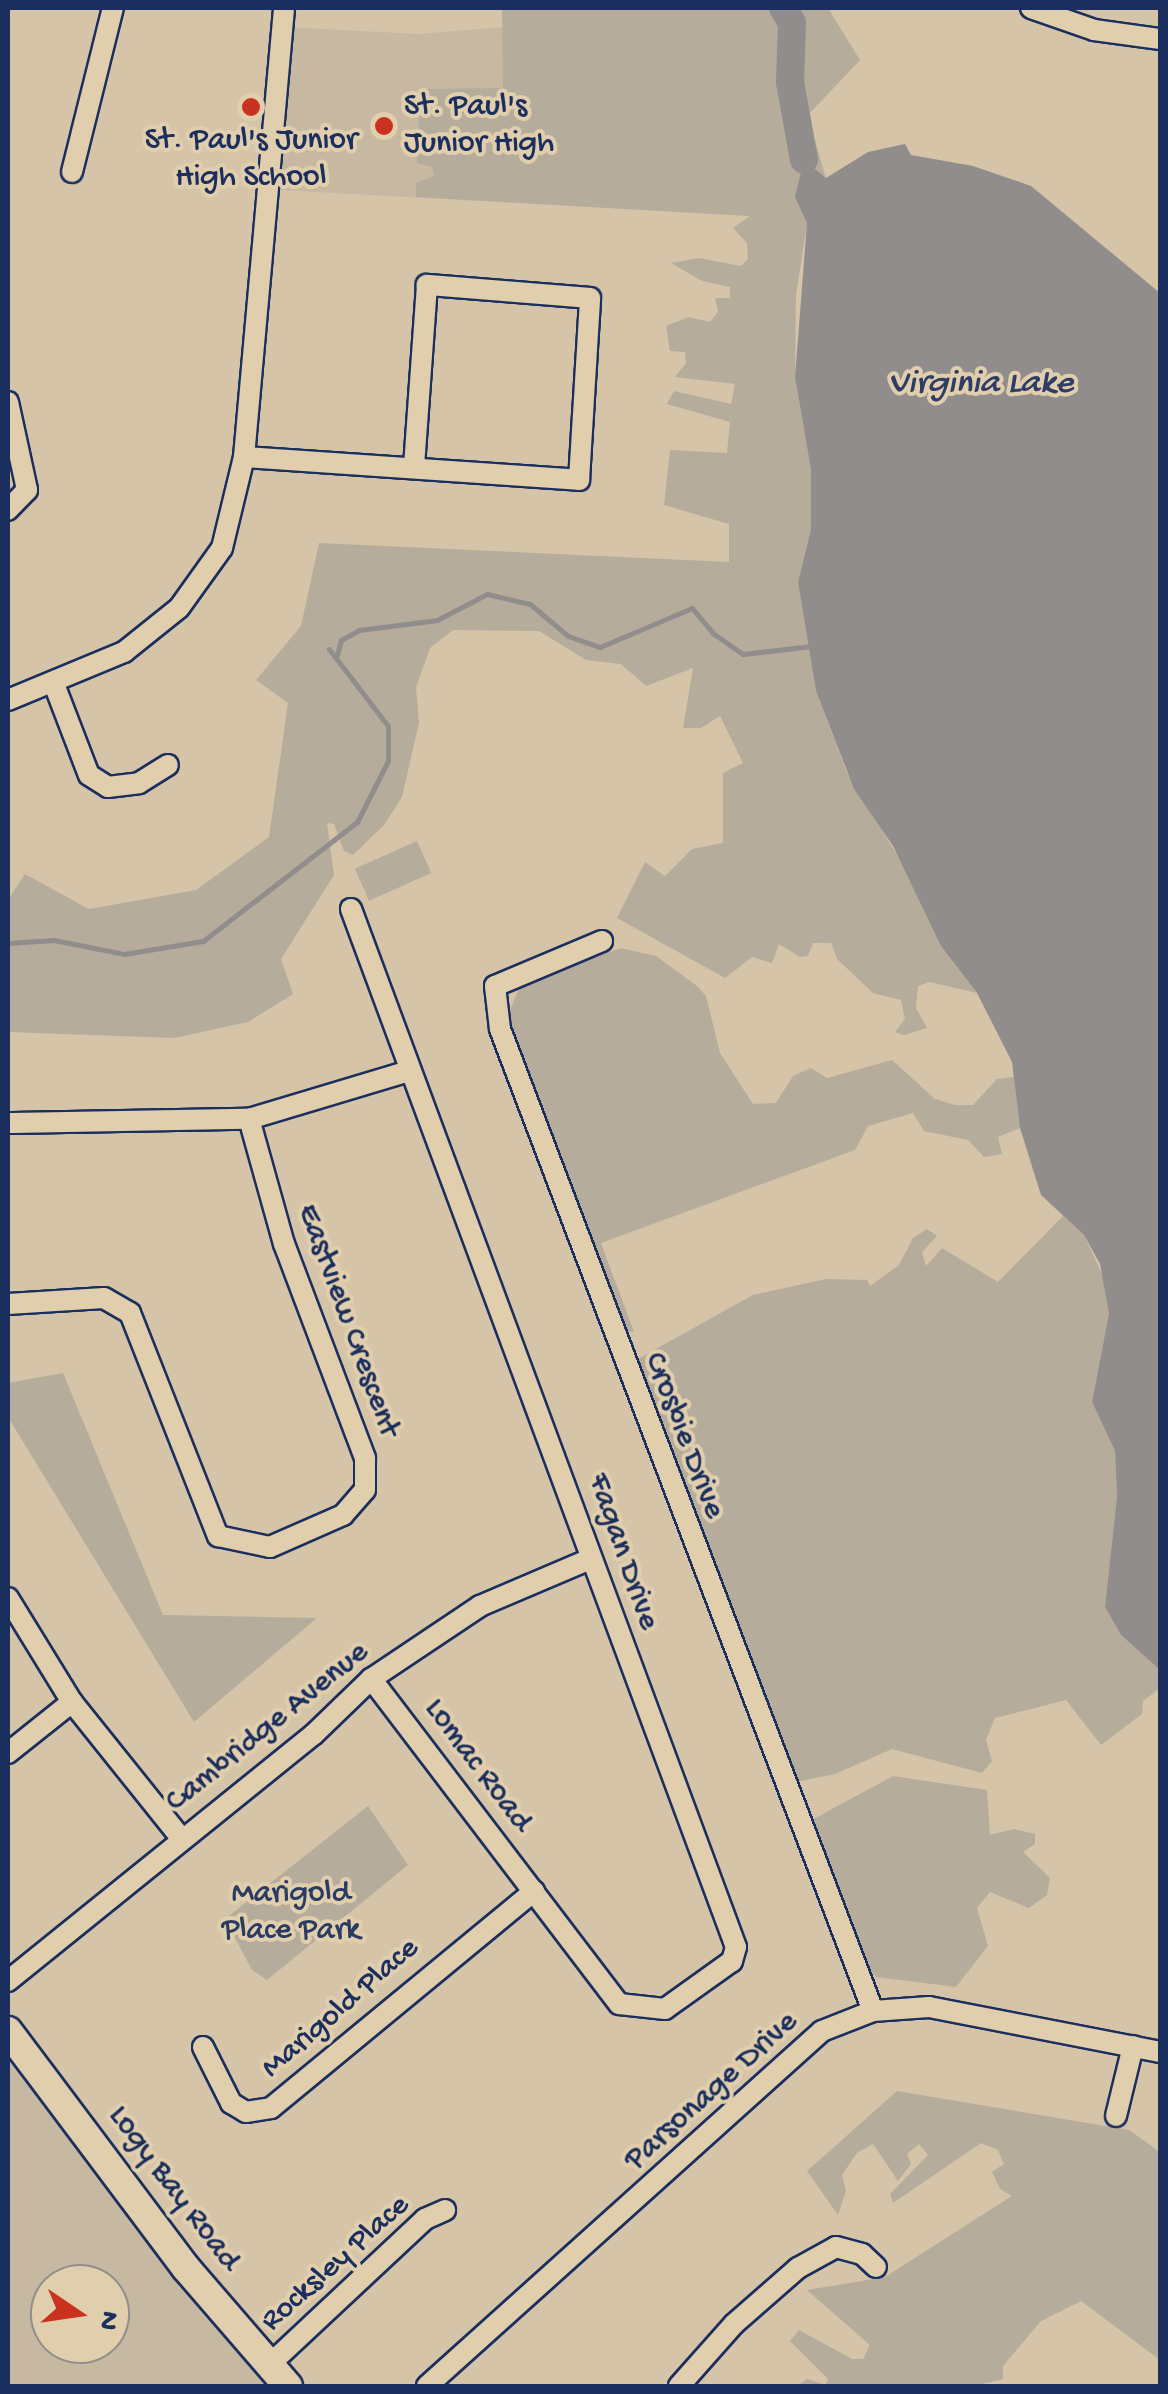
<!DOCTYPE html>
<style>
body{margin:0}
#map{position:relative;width:1168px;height:2394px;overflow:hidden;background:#d5c4a7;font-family:"Gochi Hand",sans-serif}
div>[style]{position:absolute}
.built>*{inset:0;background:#c6b8a1}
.green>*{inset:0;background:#b6ac9b;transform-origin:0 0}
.water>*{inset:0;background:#918d8d}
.stream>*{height:5px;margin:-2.5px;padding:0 2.5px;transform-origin:2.5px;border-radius:2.5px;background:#918d8d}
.river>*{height:28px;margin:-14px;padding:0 14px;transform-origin:14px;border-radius:14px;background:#918d8d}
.roads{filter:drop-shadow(2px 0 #1b2f5e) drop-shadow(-2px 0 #1b2f5e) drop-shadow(0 2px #1b2f5e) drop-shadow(0 -2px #1b2f5e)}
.minor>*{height:20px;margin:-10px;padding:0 10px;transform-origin:10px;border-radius:10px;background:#e1ceac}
.major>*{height:28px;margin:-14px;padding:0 14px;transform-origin:14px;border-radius:14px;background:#e1ceac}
.dots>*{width:28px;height:28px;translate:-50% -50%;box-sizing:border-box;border:5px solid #e1ceac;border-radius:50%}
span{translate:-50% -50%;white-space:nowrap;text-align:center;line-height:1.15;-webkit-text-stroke:8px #e1ceac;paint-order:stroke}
.poi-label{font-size:32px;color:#1b2f5e}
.left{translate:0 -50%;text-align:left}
.street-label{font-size:32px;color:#1b2f5e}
.park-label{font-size:32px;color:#2a3c64}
.water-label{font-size:35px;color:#2d3d65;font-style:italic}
.frame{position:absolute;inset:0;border:10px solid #1b2f5e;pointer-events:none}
.north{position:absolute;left:30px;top:2264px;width:100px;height:100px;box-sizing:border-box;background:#e1ceac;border:2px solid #928e8d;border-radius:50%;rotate:103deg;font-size:28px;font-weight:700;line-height:40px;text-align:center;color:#1b2f5e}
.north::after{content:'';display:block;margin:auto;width:35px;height:45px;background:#c8321e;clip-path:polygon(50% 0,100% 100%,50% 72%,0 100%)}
</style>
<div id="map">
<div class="built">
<div style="clip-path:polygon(502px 8px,752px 216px,263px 189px,282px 27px,418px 34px,505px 27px)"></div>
<div style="clip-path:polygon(evenodd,8px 2031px,288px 2386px,8px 2386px,8px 2031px,50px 2284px,110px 2284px,110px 2344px,50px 2344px,50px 2284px)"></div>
</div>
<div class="green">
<div style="clip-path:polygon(502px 8px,828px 8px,860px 60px,808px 115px,826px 179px,813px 185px,796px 295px,795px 377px,811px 470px,811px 529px,798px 582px,816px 691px,847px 773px,922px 896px,941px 946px,977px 993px,929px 982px,918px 986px,916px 1008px,927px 1028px,904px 1035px,895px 1032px,905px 1019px,901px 1000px,873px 993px,837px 959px,831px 943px,813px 943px,808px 956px,800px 957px,779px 944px,772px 963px,752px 957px,725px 978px,617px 918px,645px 862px,665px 876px,692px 849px,723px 843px,723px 773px,743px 763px,720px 716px,701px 728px,683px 728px,693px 668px,646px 686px,621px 664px,586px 660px,539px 631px,453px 630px,430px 648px,416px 687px,419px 723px,402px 797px,384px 825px,353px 855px,344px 851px,334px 824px,327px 823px,334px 875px,281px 959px,293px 994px,248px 1022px,174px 1038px,8px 1032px,8px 900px,25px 874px,89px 909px,196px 890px,269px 837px,288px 703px,256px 680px,301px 626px,319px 543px,729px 562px,729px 524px,664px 505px,670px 450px,727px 453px,730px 422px,667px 404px,674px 391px,731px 404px,735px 384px,675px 377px,686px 363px,685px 352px,670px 351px,666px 326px,689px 317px,710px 322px,718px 312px,715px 298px,730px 298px,730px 287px,702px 281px,671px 263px,699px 258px,741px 266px,748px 259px,747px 243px,733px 228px,750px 216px,416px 197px,416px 183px,434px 176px,432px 167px,417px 163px,420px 89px,503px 88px)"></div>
<div style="left:417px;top:841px;width:35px;height:68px;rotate:66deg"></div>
<div style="clip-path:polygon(621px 948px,656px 956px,697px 986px,706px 996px,720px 1053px,753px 1104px,776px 1103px,793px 1076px,811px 1068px,827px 1078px,892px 1060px,935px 1099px,955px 1105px,973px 1105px,997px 1079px,1014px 1077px,1020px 1128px,998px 1137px,1002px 1154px,984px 1157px,968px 1140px,924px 1131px,913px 1113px,868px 1126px,855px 1150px,601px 1243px,634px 1332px,627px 1331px,507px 1017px,522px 982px)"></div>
<div style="clip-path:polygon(1063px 1216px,1084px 1235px,1107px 1285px,1109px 1313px,1092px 1402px,1115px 1451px,1117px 1496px,1105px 1607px,1121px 1635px,1160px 1670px,1160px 1688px,1143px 1701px,1142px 1714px,1101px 1745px,1066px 1700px,995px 1718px,986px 1740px,992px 1761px,982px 1773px,892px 1749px,835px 1774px,796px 1782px,636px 1360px,753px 1295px,826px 1279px,867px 1280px,870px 1286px,899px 1265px,913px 1238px,927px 1229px,937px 1236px,922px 1252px,926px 1266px,942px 1248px,998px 1282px)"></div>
<div style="clip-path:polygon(63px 1373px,163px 1615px,317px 1618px,194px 1722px,8px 1417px,8px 1383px)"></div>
<div style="clip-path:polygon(893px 1776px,987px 1790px,990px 1835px,1014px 1829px,1035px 1834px,1035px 1844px,1023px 1852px,1050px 1878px,1047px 1895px,1029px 1908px,990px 1892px,977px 1908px,988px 1946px,956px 1987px,876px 1977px,863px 1960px,808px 1822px)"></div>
<div style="clip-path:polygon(368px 1806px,408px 1865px,267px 1980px,252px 1970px,225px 1919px)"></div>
<div style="clip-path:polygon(897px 2091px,1129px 2130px,1160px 2152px,1160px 2360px,1081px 2301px,1041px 2321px,1003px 2366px,1003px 2379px,973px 2386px,797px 2386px,807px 2379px,826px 2385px,828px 2379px,790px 2341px,799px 2330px,852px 2359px,863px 2359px,870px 2345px,807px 2290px,885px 2277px,1012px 2196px,1000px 2189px,992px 2172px,1004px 2164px,998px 2150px,981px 2143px,893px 2203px,890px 2194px,928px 2155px,919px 2144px,907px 2154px,911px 2164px,898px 2181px,873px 2144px,857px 2153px,842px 2175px,846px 2191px,838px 2215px,807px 2171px)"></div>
</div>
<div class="water">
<div style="clip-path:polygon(905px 144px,911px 155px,973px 166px,1031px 186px,1160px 293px,1160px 1670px,1121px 1635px,1105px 1607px,1117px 1496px,1115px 1451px,1092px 1402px,1109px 1313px,1100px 1264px,1084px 1235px,1041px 1195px,1020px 1128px,1012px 1062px,977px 993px,941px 946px,893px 846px,854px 789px,816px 691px,798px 582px,811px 529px,811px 470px,795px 377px,807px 223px,795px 197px,804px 160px,826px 178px,868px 152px)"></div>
</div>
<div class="stream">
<div style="left:337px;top:655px;width:16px;rotate:-75deg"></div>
<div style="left:341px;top:640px;width:21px;rotate:-29deg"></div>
<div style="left:359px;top:630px;width:79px;rotate:-7.3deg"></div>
<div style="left:437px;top:620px;width:56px;rotate:-27.5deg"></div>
<div style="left:487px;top:594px;width:44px;rotate:13.1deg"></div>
<div style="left:530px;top:604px;width:50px;rotate:40.1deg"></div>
<div style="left:568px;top:636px;width:34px;rotate:19deg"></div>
<div style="left:600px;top:647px;width:100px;rotate:-23deg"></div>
<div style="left:692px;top:608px;width:34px;rotate:50deg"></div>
<div style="left:714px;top:634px;width:35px;rotate:35deg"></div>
<div style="left:743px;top:654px;width:69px;rotate:-6.6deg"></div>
<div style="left:8px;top:943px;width:46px;rotate:-3.7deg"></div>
<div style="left:54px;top:940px;width:71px;rotate:11.3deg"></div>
<div style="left:124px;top:954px;width:80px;rotate:-9.3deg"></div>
<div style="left:203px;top:941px;width:195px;rotate:-37.7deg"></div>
<div style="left:357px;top:822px;width:68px;rotate:-63.1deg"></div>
<div style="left:388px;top:761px;width:35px;rotate:-90deg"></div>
<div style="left:388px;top:726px;width:97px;rotate:-127.5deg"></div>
</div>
<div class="river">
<div style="left:783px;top:8px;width:17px;rotate:59deg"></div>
<div style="left:792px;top:23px;width:59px;rotate:91.9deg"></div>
<div style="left:790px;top:82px;width:79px;rotate:79.8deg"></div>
</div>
<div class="roads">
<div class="minor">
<div style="left:1031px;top:8px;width:67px;rotate:19.2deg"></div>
<div style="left:1094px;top:30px;width:67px;rotate:7.8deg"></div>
<div style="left:72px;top:172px;width:169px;rotate:-76deg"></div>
<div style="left:8px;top:402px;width:90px;rotate:77.8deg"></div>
<div style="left:27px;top:490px;width:28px;rotate:134deg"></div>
<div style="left:244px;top:457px;width:336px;rotate:3.9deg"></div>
<div style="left:579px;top:480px;width:182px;rotate:-86.5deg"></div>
<div style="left:590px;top:298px;width:164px;rotate:-175.4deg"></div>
<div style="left:427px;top:285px;width:181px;rotate:94.1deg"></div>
<div style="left:54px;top:684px;width:97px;rotate:69deg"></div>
<div style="left:89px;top:775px;width:22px;rotate:32deg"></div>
<div style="left:108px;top:787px;width:31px;rotate:-7deg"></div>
<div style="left:139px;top:783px;width:34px;rotate:-32deg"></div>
<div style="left:8px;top:700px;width:126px;rotate:-22.5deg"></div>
<div style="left:124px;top:652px;width:70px;rotate:-38.7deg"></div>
<div style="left:179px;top:608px;width:74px;rotate:-54.4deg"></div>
<div style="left:222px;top:548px;width:94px;rotate:-76.4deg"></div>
<div style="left:244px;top:457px;width:451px;rotate:-84.9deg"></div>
<div style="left:351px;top:909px;width:1107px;rotate:69.65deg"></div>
<div style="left:736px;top:1947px;width:15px;rotate:106deg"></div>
<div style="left:732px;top:1961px;width:82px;rotate:144.4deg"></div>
<div style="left:665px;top:2009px;width:46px;rotate:-173.8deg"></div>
<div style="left:619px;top:2004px;width:409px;rotate:-127.3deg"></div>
<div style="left:602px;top:941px;width:116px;rotate:157.2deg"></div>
<div style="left:495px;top:986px;width:43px;rotate:83.4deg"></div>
<div style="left:500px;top:1029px;width:1050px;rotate:69.2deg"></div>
<div style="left:8px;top:1123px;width:241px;rotate:-1deg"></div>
<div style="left:249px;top:1119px;width:167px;rotate:-16.7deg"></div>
<div style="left:8px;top:1304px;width:96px;rotate:-3.6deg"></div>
<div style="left:104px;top:1298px;width:30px;rotate:30deg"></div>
<div style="left:130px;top:1313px;width:240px;rotate:68.5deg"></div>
<div style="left:218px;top:1536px;width:53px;rotate:11.9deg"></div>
<div style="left:270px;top:1547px;width:80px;rotate:-23.7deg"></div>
<div style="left:343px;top:1515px;width:33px;rotate:-49deg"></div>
<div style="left:365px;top:1490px;width:32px;rotate:-90deg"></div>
<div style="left:365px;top:1458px;width:229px;rotate:-110.7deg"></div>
<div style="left:284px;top:1244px;width:130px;rotate:-105.6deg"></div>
<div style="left:8px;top:1598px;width:122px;rotate:58.4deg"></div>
<div style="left:72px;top:1702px;width:174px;rotate:51.3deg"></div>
<div style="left:8px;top:1753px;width:82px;rotate:-38.6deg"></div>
<div style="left:8px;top:1981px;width:392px;rotate:-38.9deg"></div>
<div style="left:313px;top:1735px;width:81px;rotate:-44deg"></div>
<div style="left:371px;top:1679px;width:131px;rotate:-33.8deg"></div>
<div style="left:480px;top:1606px;width:120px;rotate:-23.1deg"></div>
<div style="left:203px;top:2047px;width:63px;rotate:63.4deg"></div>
<div style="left:231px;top:2103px;width:17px;rotate:31deg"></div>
<div style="left:246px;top:2112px;width:25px;rotate:-9deg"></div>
<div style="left:271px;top:2108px;width:341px;rotate:-39.5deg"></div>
<div style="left:1116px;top:2116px;width:72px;rotate:-76.3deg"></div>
<div style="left:268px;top:2366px;width:215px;rotate:-43.1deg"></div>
<div style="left:425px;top:2219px;width:22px;rotate:-24deg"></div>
<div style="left:427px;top:2386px;width:531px;rotate:-41.95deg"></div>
<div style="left:822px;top:2031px;width:55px;rotate:-21.4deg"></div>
<div style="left:873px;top:2011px;width:56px;rotate:-4.1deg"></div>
<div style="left:929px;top:2007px;width:235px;rotate:11deg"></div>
<div style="left:679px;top:2386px;width:83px;rotate:-48.4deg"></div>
<div style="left:734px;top:2324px;width:85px;rotate:-41.2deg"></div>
<div style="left:798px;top:2268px;width:43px;rotate:-28.9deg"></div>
<div style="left:836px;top:2247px;width:27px;rotate:15deg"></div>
<div style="left:862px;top:2254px;width:19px;rotate:43deg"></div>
</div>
<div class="major">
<div style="left:8px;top:2031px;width:296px;rotate:53.1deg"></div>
<div style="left:186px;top:2268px;width:156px;rotate:49.2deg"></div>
</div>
</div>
<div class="dots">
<div style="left:251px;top:107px;background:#c8321e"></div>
<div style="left:384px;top:126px;background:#c8321e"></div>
</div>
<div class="poi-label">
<span class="left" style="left:404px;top:126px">St. Paul's<br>Junior High</span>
<span style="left:251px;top:160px">St. Paul's Junior<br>High School</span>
</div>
<div class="street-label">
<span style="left:347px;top:1321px;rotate:70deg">Eastview Crescent</span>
<span style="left:683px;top:1436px;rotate:69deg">Crosbie Drive</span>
<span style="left:622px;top:1552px;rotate:71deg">Fagan Drive</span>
<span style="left:268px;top:1728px;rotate:-39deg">Cambridge Avenue</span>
<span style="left:477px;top:1766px;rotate:53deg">Lomac Road</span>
<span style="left:341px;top:2009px;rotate:-41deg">Marigold Place</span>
<span style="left:712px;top:2092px;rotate:-42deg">Parsonage Drive</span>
<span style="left:173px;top:2189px;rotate:53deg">Logy Bay Road</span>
<span style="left:336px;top:2264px;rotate:-42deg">Rocksley Place</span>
</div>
<div class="park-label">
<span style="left:291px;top:1913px">Marigold<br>Place Park</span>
</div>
<div class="water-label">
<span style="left:981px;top:385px">Virginia Lake</span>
</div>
<div class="frame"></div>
<div class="north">N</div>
</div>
